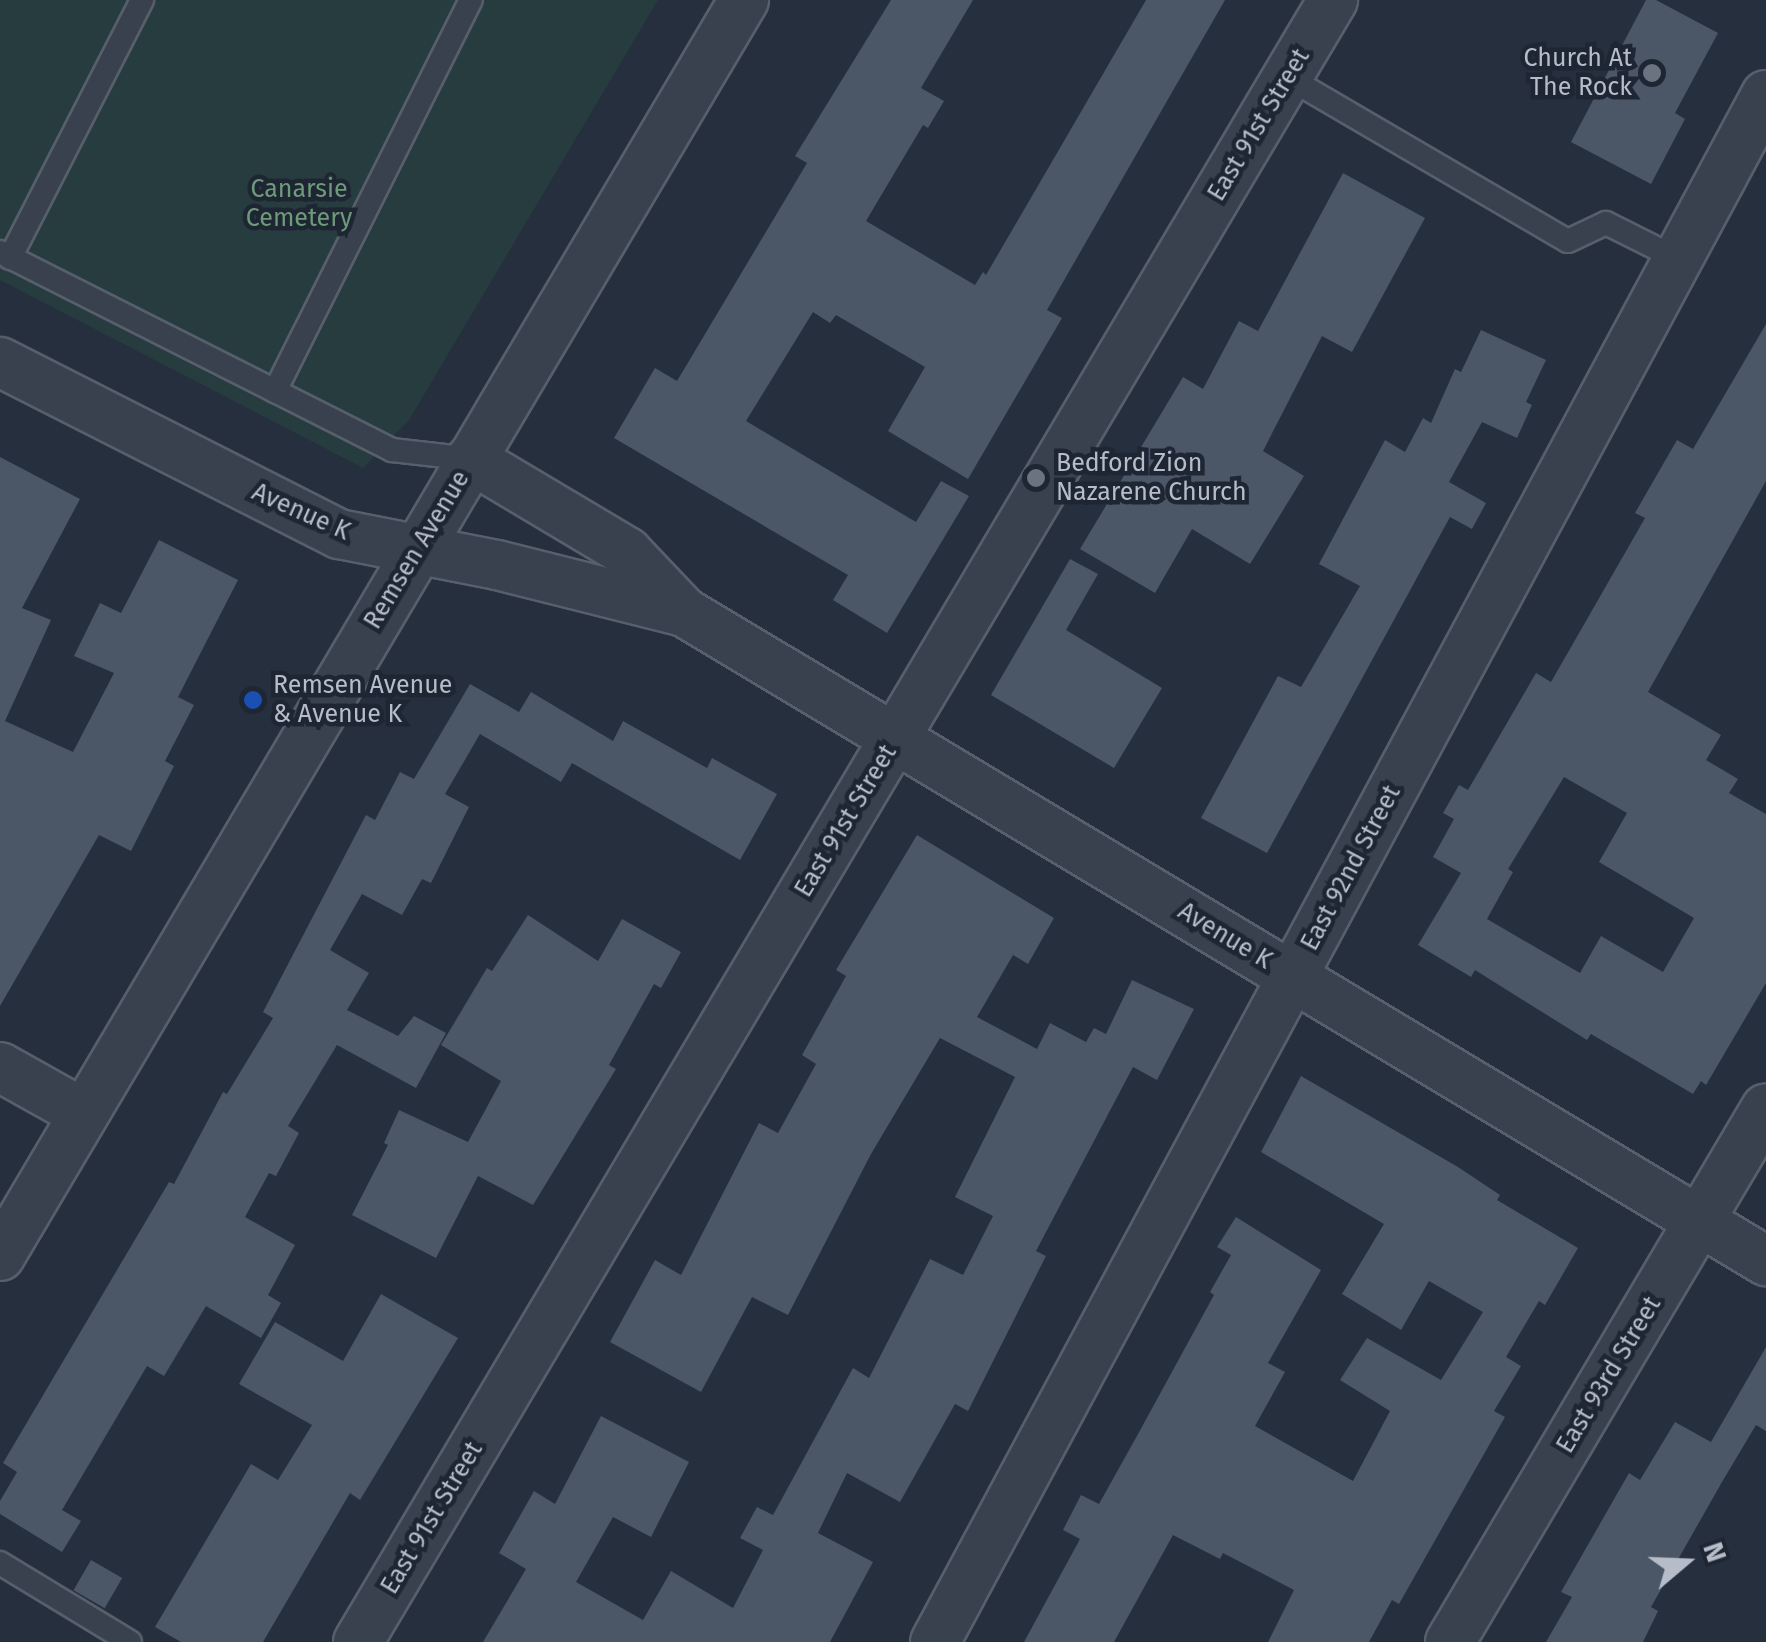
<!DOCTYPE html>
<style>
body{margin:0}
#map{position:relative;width:1766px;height:1642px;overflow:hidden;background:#252f3e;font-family:"Fira Sans",sans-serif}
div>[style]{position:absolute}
.green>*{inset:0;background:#273c3f}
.building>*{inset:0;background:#4b5667;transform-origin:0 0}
.roads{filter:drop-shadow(2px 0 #575f6c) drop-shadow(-2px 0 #575f6c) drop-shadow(0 2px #575f6c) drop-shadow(0 -2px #575f6c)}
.lane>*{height:22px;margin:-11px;padding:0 11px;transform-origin:11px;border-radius:11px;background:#39414e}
.street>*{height:48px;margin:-24px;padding:0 24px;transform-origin:24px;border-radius:24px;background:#39414e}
.dots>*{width:28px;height:28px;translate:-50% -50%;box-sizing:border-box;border:5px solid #1e2634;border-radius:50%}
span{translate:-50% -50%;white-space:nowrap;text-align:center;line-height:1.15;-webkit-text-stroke:9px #1e2634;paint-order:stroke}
.poi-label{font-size:25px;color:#b6bdc9}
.right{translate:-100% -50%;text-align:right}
.left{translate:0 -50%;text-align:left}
.street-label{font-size:25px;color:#b6bdc9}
.park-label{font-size:25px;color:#6d9a79}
.north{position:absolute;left:1636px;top:1512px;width:100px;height:100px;-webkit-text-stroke:8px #1e2634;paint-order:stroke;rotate:71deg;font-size:28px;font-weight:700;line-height:40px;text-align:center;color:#b6bdc9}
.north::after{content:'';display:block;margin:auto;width:35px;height:45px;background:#b6bdc9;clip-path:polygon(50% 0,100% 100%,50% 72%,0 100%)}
</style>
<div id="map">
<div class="green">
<div style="clip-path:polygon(0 0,658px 0,409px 420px,363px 468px,0 280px)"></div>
</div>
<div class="building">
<div style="clip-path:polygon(891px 0,973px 0,921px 88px,944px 101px,928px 128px,923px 125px,866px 221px,975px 285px,983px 272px,986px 275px,1146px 0,1225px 0,1047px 310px,1062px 318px,968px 479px,888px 431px,925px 367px,836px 315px,830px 323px,813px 312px,746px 421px,916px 522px,941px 481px,969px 496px,887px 633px,833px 600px,848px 575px,614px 438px,655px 368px,677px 381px,807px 163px,795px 156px)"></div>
<div style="clip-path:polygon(1646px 0,1656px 0,1718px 33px,1675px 113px,1685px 119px,1651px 184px,1571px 142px)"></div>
<div style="clip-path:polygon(1343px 173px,1425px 218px,1352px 352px,1322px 336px,1263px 451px,1304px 476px,1250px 564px,1192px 529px,1155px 593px,1080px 549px,1183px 377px,1203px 389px,1239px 321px,1258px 331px)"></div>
<div style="clip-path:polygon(evenodd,1766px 324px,1766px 481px,1648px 692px,1721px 735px,1706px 760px,1738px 779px,1729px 793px,1766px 814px,1766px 983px,1706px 1085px,1701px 1081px,1693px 1094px,1591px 1034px,1587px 1040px,1475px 970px,1471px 977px,1418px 945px,1461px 873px,1433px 857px,1454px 819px,1443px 813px,1459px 785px,1468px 790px,1536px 673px,1551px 682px,1645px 518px,1635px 513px,1677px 440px,1693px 449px,1766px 324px,1564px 777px,1627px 813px,1599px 862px,1694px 918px,1663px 972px,1601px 936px,1580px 973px,1487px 919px,1513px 872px,1508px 869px,1564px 777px)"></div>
<div style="clip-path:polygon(1481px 330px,1546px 360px,1526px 402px,1532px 405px,1517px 438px,1482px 422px,1449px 482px,1486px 503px,1472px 529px,1450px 517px,1267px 853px,1201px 818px,1278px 676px,1301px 687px,1360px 586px,1319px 564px,1385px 440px,1405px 452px,1423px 418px,1431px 423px,1455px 369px,1461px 372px)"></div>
<div style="clip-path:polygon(0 457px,80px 499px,22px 608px,51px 620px,5px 721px,73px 752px,114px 673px,74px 656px,100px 603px,121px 613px,159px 540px,238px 580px,178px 697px,194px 705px,165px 761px,174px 766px,131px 851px,99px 835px,0 1006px)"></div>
<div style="clip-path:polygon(1070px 559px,1098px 574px,1066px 630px,1162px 688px,1114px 768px,991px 695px)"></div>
<div style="clip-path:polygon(470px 684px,519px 712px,531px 692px,613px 741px,623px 721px,707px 768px,712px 758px,777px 794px,740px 860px,572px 763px,561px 782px,480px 734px,445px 794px,469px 807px,431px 883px,422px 879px,402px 915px,362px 894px,330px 950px,369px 973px,347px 1010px,398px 1036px,414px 1016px,446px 1033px,416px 1088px,337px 1045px,288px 1126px,299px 1133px,276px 1176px,269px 1173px,245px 1217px,295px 1245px,268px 1295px,281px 1303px,261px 1338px,206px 1306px,164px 1376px,147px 1366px,62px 1510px,81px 1521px,62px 1552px,0 1514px,0 1501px,17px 1472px,3px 1463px,169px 1182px,174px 1184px,223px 1092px,227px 1094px,273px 1018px,263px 1012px,366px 815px,375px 820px,400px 772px,414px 779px)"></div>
<div style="clip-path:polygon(917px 835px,1054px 918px,1028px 964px,1013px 955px,977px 1017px,1037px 1049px,1050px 1023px,1086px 1042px,1094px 1028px,1106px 1034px,1132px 980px,1194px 1009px,1157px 1080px,1133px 1067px,1036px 1251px,1046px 1256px,968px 1411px,955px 1404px,900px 1502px,847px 1473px,818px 1533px,873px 1562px,830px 1642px,483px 1642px,526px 1569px,499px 1553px,534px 1491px,555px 1504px,601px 1416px,689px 1462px,651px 1537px,613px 1517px,576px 1582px,643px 1620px,671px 1571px,733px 1608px,763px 1550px,740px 1538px,757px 1507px,773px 1515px,853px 1368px,869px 1378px,930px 1259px,963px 1275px,993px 1216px,955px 1197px,1015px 1077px,940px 1038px,871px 1154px,788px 1315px,752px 1297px,701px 1392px,610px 1342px,655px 1260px,681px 1275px,759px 1123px,778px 1133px,816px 1064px,802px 1055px,846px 976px,836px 970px)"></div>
<div style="clip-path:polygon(528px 915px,598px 961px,622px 919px,681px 952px,661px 988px,654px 984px,609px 1065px,616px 1069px,533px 1205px,478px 1176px,436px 1258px,352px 1215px,388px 1145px,384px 1143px,399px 1110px,468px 1142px,501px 1081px,441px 1045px,487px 968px,492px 971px)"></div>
<div style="clip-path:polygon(1301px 1076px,1458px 1167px,1500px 1195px,1497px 1200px,1578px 1248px,1545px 1305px,1539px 1301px,1506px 1357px,1521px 1366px,1494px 1411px,1505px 1417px,1399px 1604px,1392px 1600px,1369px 1642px,1268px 1642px,1294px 1590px,1223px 1553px,1220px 1559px,1173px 1535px,1114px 1642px,1024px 1642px,1080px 1539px,1063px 1530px,1081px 1495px,1099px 1504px,1138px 1434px,1214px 1295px,1210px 1292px,1231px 1255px,1217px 1247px,1236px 1217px,1321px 1270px,1268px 1363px,1285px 1372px,1255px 1426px,1353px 1481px,1390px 1411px,1340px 1380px,1367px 1338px,1441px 1380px,1483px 1312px,1429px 1281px,1401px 1330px,1342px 1294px,1384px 1224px,1261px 1152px)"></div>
<div style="clip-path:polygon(381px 1294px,458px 1338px,360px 1500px,350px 1493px,263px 1642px,181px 1642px,155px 1627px,251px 1464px,278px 1480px,312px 1425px,239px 1384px,275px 1322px,343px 1361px)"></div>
<div style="clip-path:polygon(1766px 1347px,1766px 1431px,1756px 1425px,1722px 1482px,1651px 1607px,1658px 1611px,1643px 1642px,1546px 1642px,1572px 1597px,1561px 1592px,1629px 1473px,1640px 1480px,1675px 1422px,1711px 1442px)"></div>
<div style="left:91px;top:1560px;width:36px;height:35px;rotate:30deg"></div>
</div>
<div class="roads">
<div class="lane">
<div style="left:1287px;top:77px;width:325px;rotate:30.3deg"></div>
<div style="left:1568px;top:241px;width:42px;rotate:-25.3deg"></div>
<div style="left:1606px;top:223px;width:80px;rotate:26.6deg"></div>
<div style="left:0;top:252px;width:439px;rotate:26.8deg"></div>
<div style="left:392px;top:450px;width:80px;rotate:6.5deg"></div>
<div style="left:10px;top:258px;width:290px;rotate:-62.9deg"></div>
<div style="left:275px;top:391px;width:437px;rotate:-63.4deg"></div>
<div style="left:0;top:1563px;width:152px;rotate:31.3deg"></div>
</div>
<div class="street">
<div style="left:0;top:362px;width:380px;rotate:26.9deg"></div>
<div style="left:339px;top:534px;width:161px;rotate:11.1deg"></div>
<div style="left:497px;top:565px;width:193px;rotate:14.1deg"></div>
<div style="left:471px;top:459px;width:182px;rotate:30.8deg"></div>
<div style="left:627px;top:552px;width:83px;rotate:46.5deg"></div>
<div style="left:684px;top:612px;width:1262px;rotate:30.96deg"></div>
<div style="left:0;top:1067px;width:96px;rotate:29.2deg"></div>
<div style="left:0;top:1256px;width:1460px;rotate:-59.36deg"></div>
<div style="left:358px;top:1642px;width:1910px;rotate:-59.3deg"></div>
<div style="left:935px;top:1642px;width:1756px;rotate:-61.76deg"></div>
<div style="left:1450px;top:1642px;width:620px;rotate:-59.38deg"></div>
</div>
</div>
<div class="dots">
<div style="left:1652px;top:73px;background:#6b7280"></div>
<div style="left:1036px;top:478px;background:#6b7280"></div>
<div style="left:253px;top:700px;background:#1a4fb4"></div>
</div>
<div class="poi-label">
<span class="right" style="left:1632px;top:73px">Church At<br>The Rock</span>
<span class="left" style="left:1056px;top:478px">Bedford Zion<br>Nazarene Church</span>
<span class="left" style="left:273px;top:700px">Remsen Avenue<br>&amp; Avenue K</span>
</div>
<div class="street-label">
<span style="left:1259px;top:125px;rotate:-59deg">East 91st Street</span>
<span style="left:301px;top:512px;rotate:24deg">Avenue K</span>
<span style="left:417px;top:550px;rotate:-59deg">Remsen Avenue</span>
<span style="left:846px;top:821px;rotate:-59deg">East 91st Street</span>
<span style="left:1351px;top:868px;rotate:-62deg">East 92nd Street</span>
<span style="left:1225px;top:936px;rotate:31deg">Avenue K</span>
<span style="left:1609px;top:1375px;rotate:-59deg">East 93rd Street</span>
<span style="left:432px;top:1518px;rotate:-59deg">East 91st Street</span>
</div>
<div class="park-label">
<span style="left:299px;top:204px">Canarsie<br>Cemetery</span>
</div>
<div class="north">N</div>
</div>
